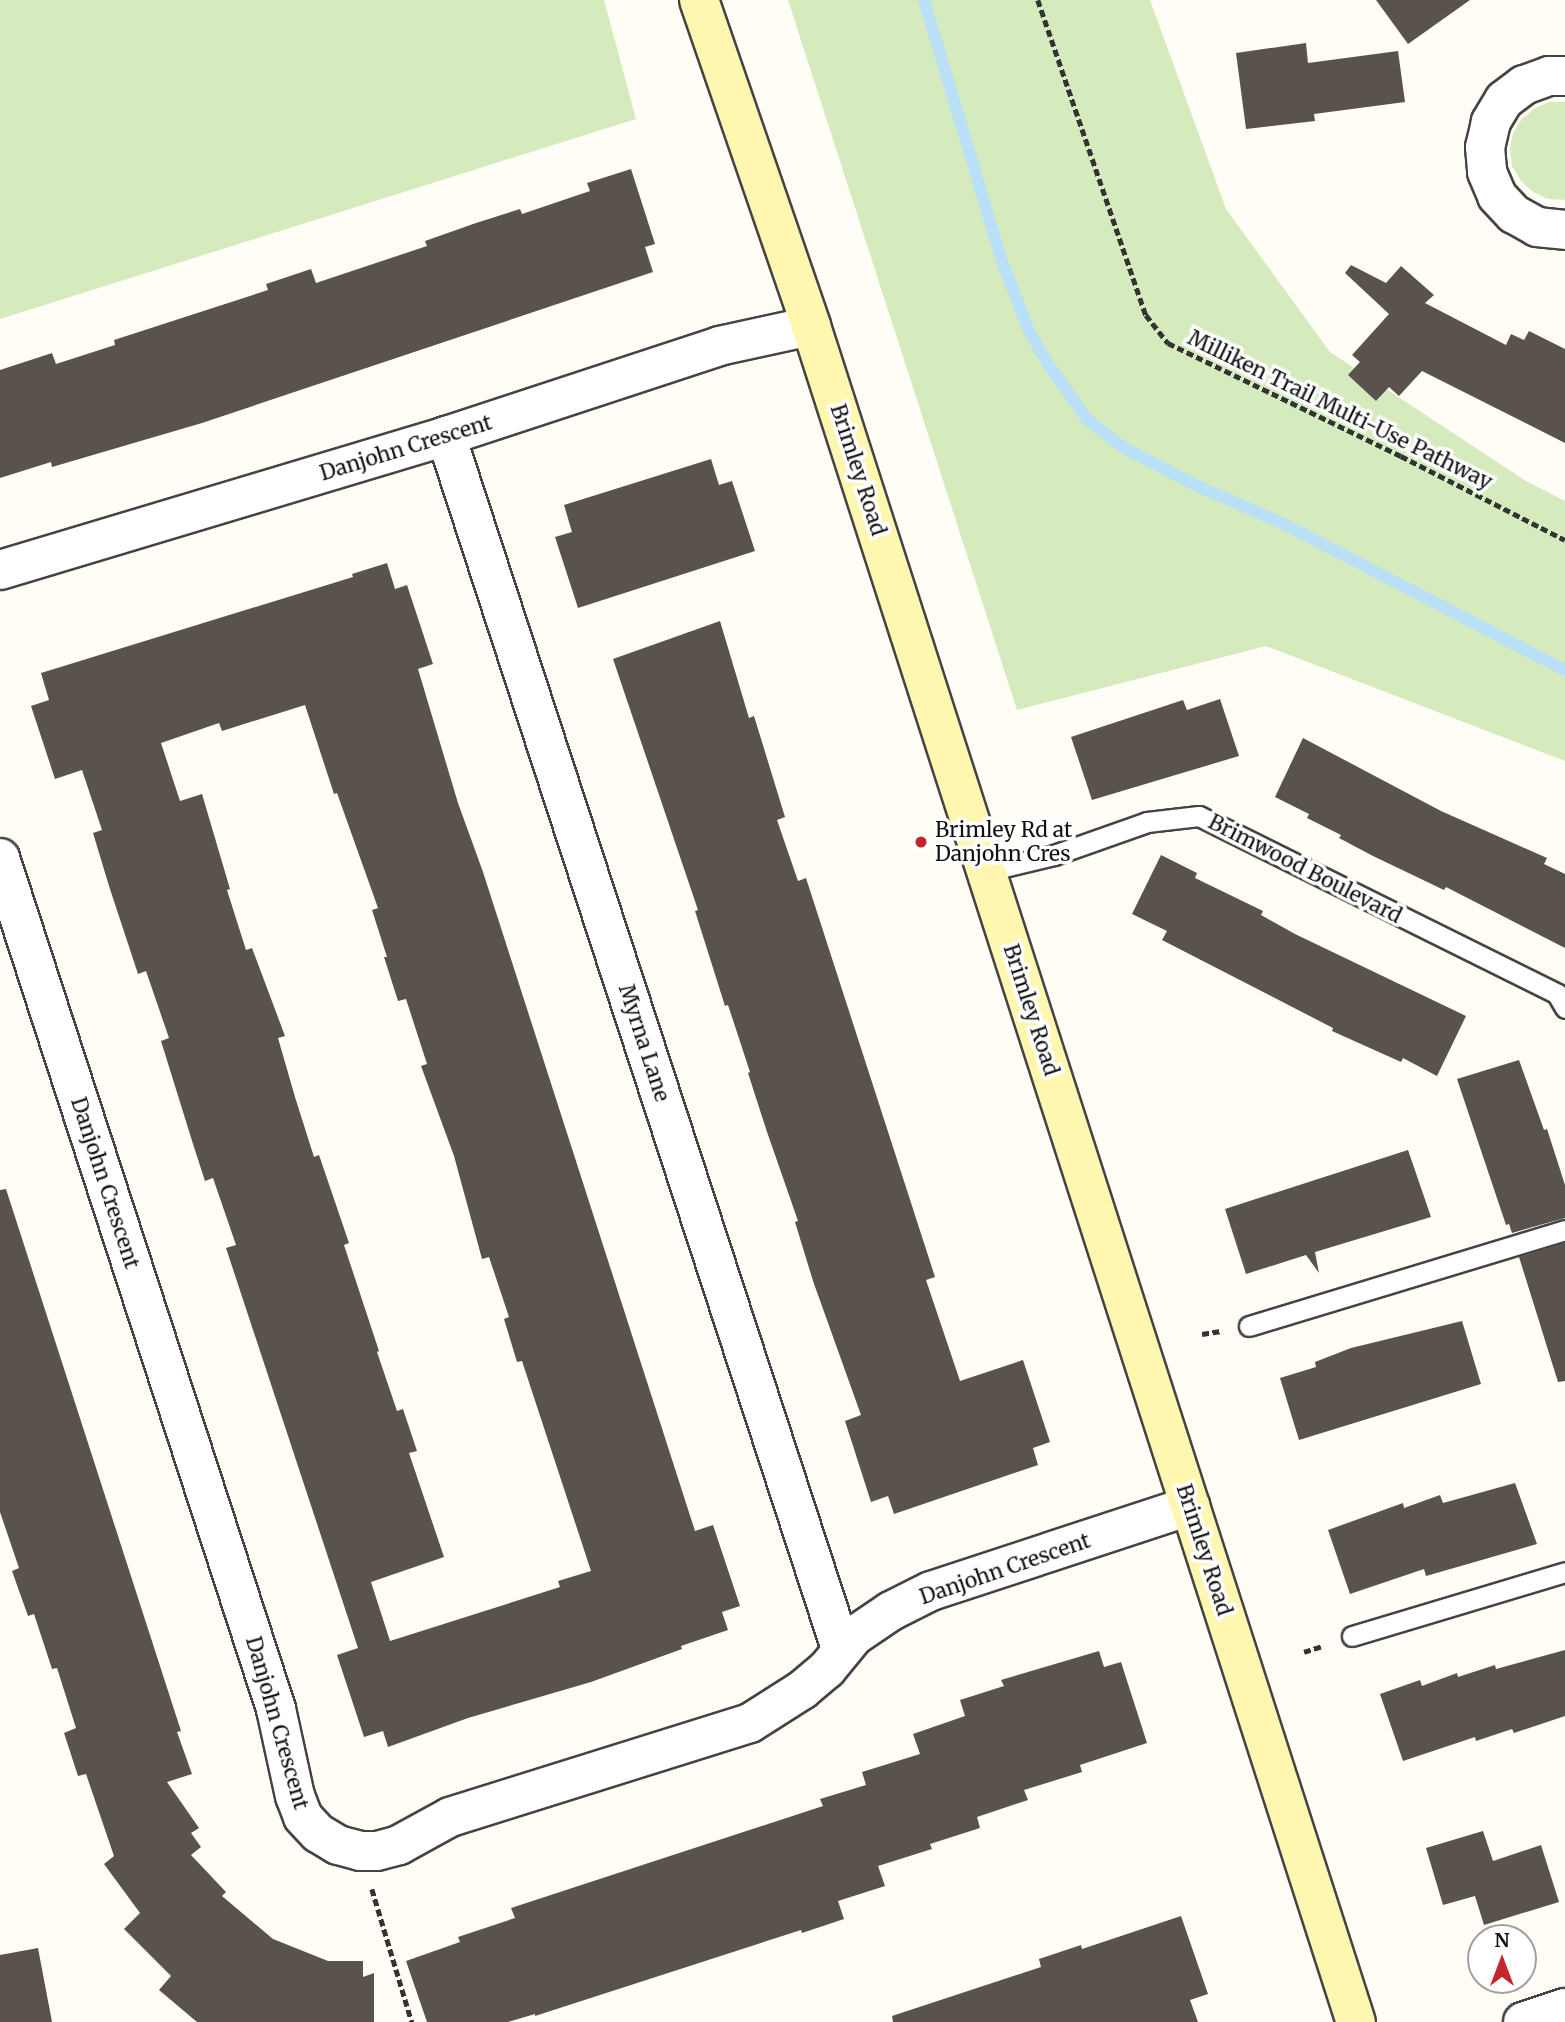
<!DOCTYPE html>
<style>
body{margin:0}
#map{position:relative;width:1565px;height:2022px;overflow:hidden;background:#fffdf5;font-family:Merriweather,serif}
div>[style]{position:absolute}
.green>*{inset:0;background:#d5ebbd}
.stream>*{height:12px;margin:-6px;padding:0 6px;transform-origin:6px;border-radius:6px;background:#b9e0f7}
.building>*{inset:0;background:#5a524d}
.path>*{height:4.5px;margin-top:-2.25px;transform-origin:0;background:repeating-linear-gradient(90deg,#333 0 7px,transparent 0 10.5px)}
.roads{filter:drop-shadow(2px 0 #444) drop-shadow(-2px 0 #444) drop-shadow(0 2px #444) drop-shadow(0 -2px #444)}
.service>*{height:19px;margin:-9.5px;padding:0 9.5px;transform-origin:9.5px;border-radius:9.5px;background:#fff}
.minor>*{height:38px;margin:-19px;padding:0 19px;transform-origin:19px;border-radius:19px;background:#fff}
.tertiary>*{height:38px;margin:-19px;padding:0 19px;transform-origin:19px;border-radius:19px;background:#fff}
.secondary>*{height:38px;margin:-19px;padding:0 19px;transform-origin:19px;border-radius:19px;background:#fff6b0}
.dots>*{width:19px;height:19px;translate:-50% -50%;box-sizing:border-box;border:4px solid #fff;border-radius:50%}
span{translate:-50% -50%;white-space:nowrap;text-align:center;line-height:1.15;-webkit-text-stroke:7px #fff;paint-order:stroke}
.street-label{font-size:21px;color:#111}
.poi-label{font-size:21px;color:#111}
.left{translate:0 -50%;text-align:left}
.north{position:absolute;left:1467px;top:1924px;width:70px;height:70px;box-sizing:border-box;background:#fff;border:2px solid #a0a0a0;border-radius:50%;rotate:0deg;font-size:19px;font-weight:700;line-height:28px;text-align:center;color:#111}
.north::after{content:'';display:block;margin:auto;width:24px;height:32px;background:#c4262e;clip-path:polygon(50% 0,100% 100%,50% 72%,0 100%)}
</style>
<div id="map">
<div class="green">
<div style="clip-path:polygon(0 0,604px 0,636px 119px,0 319px)"></div>
<div style="clip-path:polygon(788px 0,1150px 0,1226px 209px,1330px 352px,1526px 481px,1565px 501px,1565px 761px,1266px 646px,1017px 710px)"></div>
<div style="clip-path:polygon(1549px 102px,1565px 102px,1565px 200px,1548px 199px,1533px 192px,1521px 181px,1512px 166px,1510px 149px,1513px 133px,1522px 119px,1535px 108px)"></div>
</div>
<div class="stream">
<div style="left:924px;top:0;width:272px;rotate:73.4deg"></div>
<div style="left:1002px;top:261px;width:75px;rotate:68.9deg"></div>
<div style="left:1029px;top:331px;width:38px;rotate:60deg"></div>
<div style="left:1048px;top:364px;width:67px;rotate:54.7deg"></div>
<div style="left:1087px;top:419px;width:47px;rotate:38.1deg"></div>
<div style="left:1124px;top:448px;width:85px;rotate:27.2deg"></div>
<div style="left:1200px;top:487px;width:94px;rotate:23.8deg"></div>
<div style="left:1286px;top:525px;width:314px;rotate:27.5deg"></div>
</div>
<div class="building">
<div style="clip-path:polygon(1376px 0,1470px 0,1408px 44px)"></div>
<div style="clip-path:polygon(1306px 43px,1308px 63px,1398px 51px,1405px 102px,1314px 114px,1315px 121px,1246px 129px,1236px 53px)"></div>
<div style="clip-path:polygon(631px 169px,655px 244px,645px 247px,653px 272px,202px 423px,52px 467px,51px 462px,0 478px,0 370px,52px 353px,56px 364px,115px 345px,114px 340px,268px 290px,266px 284px,311px 269px,316px 283px,427px 246px,425px 241px,476px 223px,520px 209px,522px 214px,590px 191px,587px 183px)"></div>
<div style="clip-path:polygon(1351px 265px,1386px 283px,1401px 266px,1434px 295px,1425px 303px,1506px 345px,1511px 334px,1524px 340px,1529px 331px,1565px 349px,1565px 443px,1422px 371px,1399px 396px,1389px 387px,1376px 401px,1348px 375px,1360px 362px,1352px 355px,1389px 314px,1345px 273px)"></div>
<div style="clip-path:polygon(711px 459px,719px 485px,732px 481px,755px 551px,578px 608px,555px 537px,572px 532px,564px 505px)"></div>
<div style="clip-path:polygon(evenodd,387px 563px,395px 589px,407px 585px,433px 664px,418px 669px,458px 803px,483px 872px,695px 1531px,713px 1525px,740px 1606px,722px 1612px,728px 1630px,681px 1646px,682px 1649px,591px 1682px,468px 1718px,388px 1747px,383px 1731px,364px 1737px,337px 1655px,358px 1648px,226px 1248px,236px 1245px,213px 1178px,205px 1181px,193px 1144px,161px 1041px,169px 1038px,146px 971px,138px 974px,109px 886px,93px 833px,102px 830px,82px 770px,55px 779px,31px 706px,49px 700px,41px 673px,353px 577px,352px 574px,387px 563px,305px 705px,334px 794px,337px 793px,378px 908px,372px 910px,387px 957px,384px 957px,398px 1001px,406px 999px,427px 1064px,421px 1066px,454px 1156px,482px 1259px,489px 1257px,509px 1317px,504px 1319px,517px 1362px,522px 1361px,591px 1571px,558px 1581px,560px 1587px,390px 1641px,371px 1582px,444px 1557px,409px 1453px,417px 1451px,403px 1409px,397px 1411px,377px 1352px,379px 1351px,344px 1245px,349px 1243px,319px 1155px,314px 1157px,295px 1097px,278px 1038px,285px 1036px,252px 948px,246px 950px,227px 890px,230px 889px,202px 794px,180px 801px,161px 743px,219px 723px,222px 731px,305px 705px)"></div>
<div style="clip-path:polygon(720px 621px,749px 718px,754px 716px,785px 817px,777px 820px,798px 881px,806px 878px,935px 1277px,926px 1280px,960px 1381px,1023px 1360px,1050px 1442px,1033px 1448px,1038px 1465px,894px 1514px,888px 1496px,871px 1502px,845px 1421px,861px 1415px,813px 1281px,795px 1222px,798px 1221px,766px 1129px,748px 1073px,750px 1072px,728px 1005px,725px 1006px,695px 911px,698px 910px,613px 659px)"></div>
<div style="clip-path:polygon(1220px 699px,1239px 756px,1092px 800px,1071px 737px,1183px 700px,1187px 710px)"></div>
<div style="clip-path:polygon(1303px 738px,1441px 811px,1547px 858px,1544px 864px,1565px 874px,1565px 948px,1446px 887px,1444px 890px,1373px 856px,1339px 838px,1341px 835px,1307px 818px,1309px 814px,1275px 797px)"></div>
<div style="clip-path:polygon(1161px 855px,1197px 873px,1195px 878px,1263px 911px,1261px 915px,1295px 934px,1466px 1016px,1437px 1076px,1403px 1058px,1401px 1062px,1332px 1031px,1333px 1028px,1162px 940px,1167px 931px,1132px 914px)"></div>
<div style="clip-path:polygon(1519px 1060px,1544px 1130px,1547px 1129px,1565px 1185px,1565px 1218px,1512px 1233px,1509px 1224px,1506px 1225px,1457px 1079px)"></div>
<div style="clip-path:polygon(1408px 1150px,1431px 1217px,1315px 1252px,1319px 1273px,1306px 1255px,1246px 1274px,1225px 1209px)"></div>
<div style="clip-path:polygon(6px 1189px,181px 1731px,177px 1732px,192px 1774px,167px 1782px,199px 1828px,191px 1833px,201px 1847px,191px 1855px,226px 1892px,222px 1896px,273px 1939px,328px 1961px,363px 1961px,363px 1977px,374px 1973px,374px 2022px,197px 2022px,159px 1990px,171px 1976px,124px 1929px,140px 1913px,104px 1864px,114px 1856px,86px 1774px,78px 1776px,64px 1733px,76px 1728px,57px 1668px,52px 1669px,34px 1614px,28px 1616px,12px 1571px,19px 1568px,0 1512px,0 1190px)"></div>
<div style="clip-path:polygon(1565px 1243px,1565px 1381px,1558px 1382px,1519px 1257px)"></div>
<div style="clip-path:polygon(1462px 1321px,1481px 1384px,1299px 1440px,1280px 1378px,1316px 1367px,1315px 1362px,1351px 1348px)"></div>
<div style="clip-path:polygon(1515px 1483px,1537px 1544px,1426px 1576px,1424px 1569px,1350px 1594px,1328px 1530px,1403px 1503px,1404px 1508px,1440px 1495px,1443px 1503px)"></div>
<div style="clip-path:polygon(1565px 1650px,1565px 1716px,1514px 1733px,1512px 1729px,1476px 1741px,1475px 1737px,1403px 1761px,1380px 1694px,1420px 1680px,1422px 1686px,1457px 1673px,1458px 1677px,1495px 1665px,1496px 1669px)"></div>
<div style="clip-path:polygon(1099px 1651px,1104px 1667px,1121px 1662px,1147px 1743px,1080px 1765px,1082px 1772px,1024px 1790px,1028px 1800px,977px 1817px,980px 1828px,930px 1844px,932px 1849px,878px 1866px,885px 1886px,838px 1901px,844px 1919px,802px 1933px,801px 1930px,535px 2016px,535px 2014px,508px 2022px,427px 2022px,406px 1961px,460px 1942px,458px 1937px,515px 1918px,511px 1908px,823px 1806px,820px 1799px,866px 1785px,862px 1772px,920px 1754px,913px 1734px,965px 1716px,960px 1700px,1004px 1686px,1001px 1680px)"></div>
<div style="clip-path:polygon(1483px 1831px,1493px 1861px,1541px 1845px,1559px 1902px,1484px 1925px,1475px 1896px,1443px 1905px,1426px 1848px)"></div>
<div style="clip-path:polygon(1181px 1916px,1208px 1994px,1190px 2000px,1198px 2022px,893px 2022px,892px 2016px,1041px 1967px,1039px 1959px,1081px 1945px,1082px 1949px)"></div>
<div style="clip-path:polygon(38px 1948px,52px 2022px,0 2022px,0 1955px)"></div>
</div>
<div class="path">
<div style="left:1038px;top:0;width:333px;rotate:71.1deg"></div>
<div style="left:1146px;top:315px;width:36px;rotate:52deg"></div>
<div style="left:1168px;top:343px;width:259px;rotate:25.9deg"></div>
<div style="left:1401px;top:456px;width:184px;rotate:27.1deg"></div>
<div style="left:1202px;top:1334px;width:19px;rotate:-9deg"></div>
<div style="left:1304px;top:1652px;width:20px;rotate:-18deg"></div>
<div style="left:372px;top:1889px;width:139px;rotate:73.3deg"></div>
</div>
<div class="roads">
<div class="service">
<div style="left:987px;top:871px;width:69px;rotate:-13.4deg"></div>
<div style="left:1054px;top:855px;width:99px;rotate:-19.5deg"></div>
<div style="left:1147px;top:822px;width:52px;rotate:-6.6deg"></div>
<div style="left:1199px;top:816px;width:400px;rotate:26.4deg"></div>
<div style="left:1557px;top:994px;width:16px;rotate:60deg"></div>
<div style="left:1249px;top:1326px;width:330px;rotate:-16.9deg"></div>
<div style="left:1352px;top:1636px;width:222px;rotate:-16.7deg"></div>
</div>
<div class="minor">
<div style="left:1565px;top:76px;width:16px;rotate:180deg"></div>
<div style="left:1549px;top:76px;width:27px;rotate:160deg"></div>
<div style="left:1524px;top:85px;width:25px;rotate:143deg"></div>
<div style="left:1504px;top:100px;width:26px;rotate:121deg"></div>
<div style="left:1491px;top:122px;width:26px;rotate:103deg"></div>
<div style="left:1485px;top:147px;width:25px;rotate:85deg"></div>
<div style="left:1487px;top:172px;width:26px;rotate:67deg"></div>
<div style="left:1497px;top:196px;width:25px;rotate:47deg"></div>
<div style="left:1514px;top:214px;width:26px;rotate:29deg"></div>
<div style="left:1537px;top:227px;width:28px;rotate:6deg"></div>
<div style="left:446px;top:436px;width:1276px;rotate:71.96deg"></div>
<div style="left:0;top:570px;width:466px;rotate:-16.7deg"></div>
<div style="left:446px;top:436px;width:287px;rotate:-18.2deg"></div>
<div style="left:719px;top:346px;width:94px;rotate:-12.3deg"></div>
<div style="left:0;top:858px;width:895px;rotate:72.03deg"></div>
<div style="left:276px;top:1709px;width:89px;rotate:77.7deg"></div>
<div style="left:295px;top:1796px;width:22px;rotate:69deg"></div>
<div style="left:303px;top:1817px;width:22px;rotate:47deg"></div>
<div style="left:318px;top:1833px;width:23px;rotate:31deg"></div>
<div style="left:338px;top:1845px;width:23px;rotate:15deg"></div>
<div style="left:360px;top:1851px;width:17px"></div>
<div style="left:377px;top:1851px;width:23px;rotate:-15deg"></div>
<div style="left:399px;top:1845px;width:58px;rotate:-28.8deg"></div>
<div style="left:450px;top:1817px;width:314px;rotate:-17.4deg"></div>
<div style="left:750px;top:1723px;width:62px;rotate:-32.4deg"></div>
<div style="left:802px;top:1690px;width:33px;rotate:-40deg"></div>
<div style="left:827px;top:1669px;width:43px;rotate:-50.7deg"></div>
<div style="left:854px;top:1636px;width:45px;rotate:-34deg"></div>
<div style="left:891px;top:1611px;width:45px;rotate:-26.6deg"></div>
<div style="left:931px;top:1591px;width:273px;rotate:-18.2deg"></div>
</div>
<div class="tertiary">
<div style="left:1523px;top:2022px;width:44px;rotate:-18.4deg"></div>
</div>
<div class="secondary">
<div style="left:699px;top:0;width:345px;rotate:71deg"></div>
<div style="left:811px;top:326px;width:1781px;rotate:72.19deg"></div>
</div>
</div>
<div class="dots">
<div style="left:921px;top:842px;background:#c4262e"></div>
</div>
<div class="street-label">
<span style="left:1340px;top:410px;rotate:26deg">Milliken Trail Multi-Use Pathway</span>
<span style="left:406px;top:448px;rotate:-17deg">Danjohn Crescent</span>
<span style="left:858px;top:470px;rotate:72deg">Brimley Road</span>
<span style="left:1305px;top:869px;rotate:27deg">Brimwood Boulevard</span>
<span style="left:1031px;top:1010px;rotate:72deg">Brimley Road</span>
<span style="left:644px;top:1043px;rotate:72deg">Myrna Lane</span>
<span style="left:105px;top:1183px;rotate:72deg">Danjohn Crescent</span>
<span style="left:1204px;top:1550px;rotate:72deg">Brimley Road</span>
<span style="left:1005px;top:1569px;rotate:-19deg">Danjohn Crescent</span>
<span style="left:277px;top:1723px;rotate:74deg">Danjohn Crescent</span>
</div>
<div class="poi-label">
<span class="left" style="left:935px;top:842px">Brimley Rd at<br>Danjohn Cres</span>
</div>
<div class="north">N</div>
</div>
